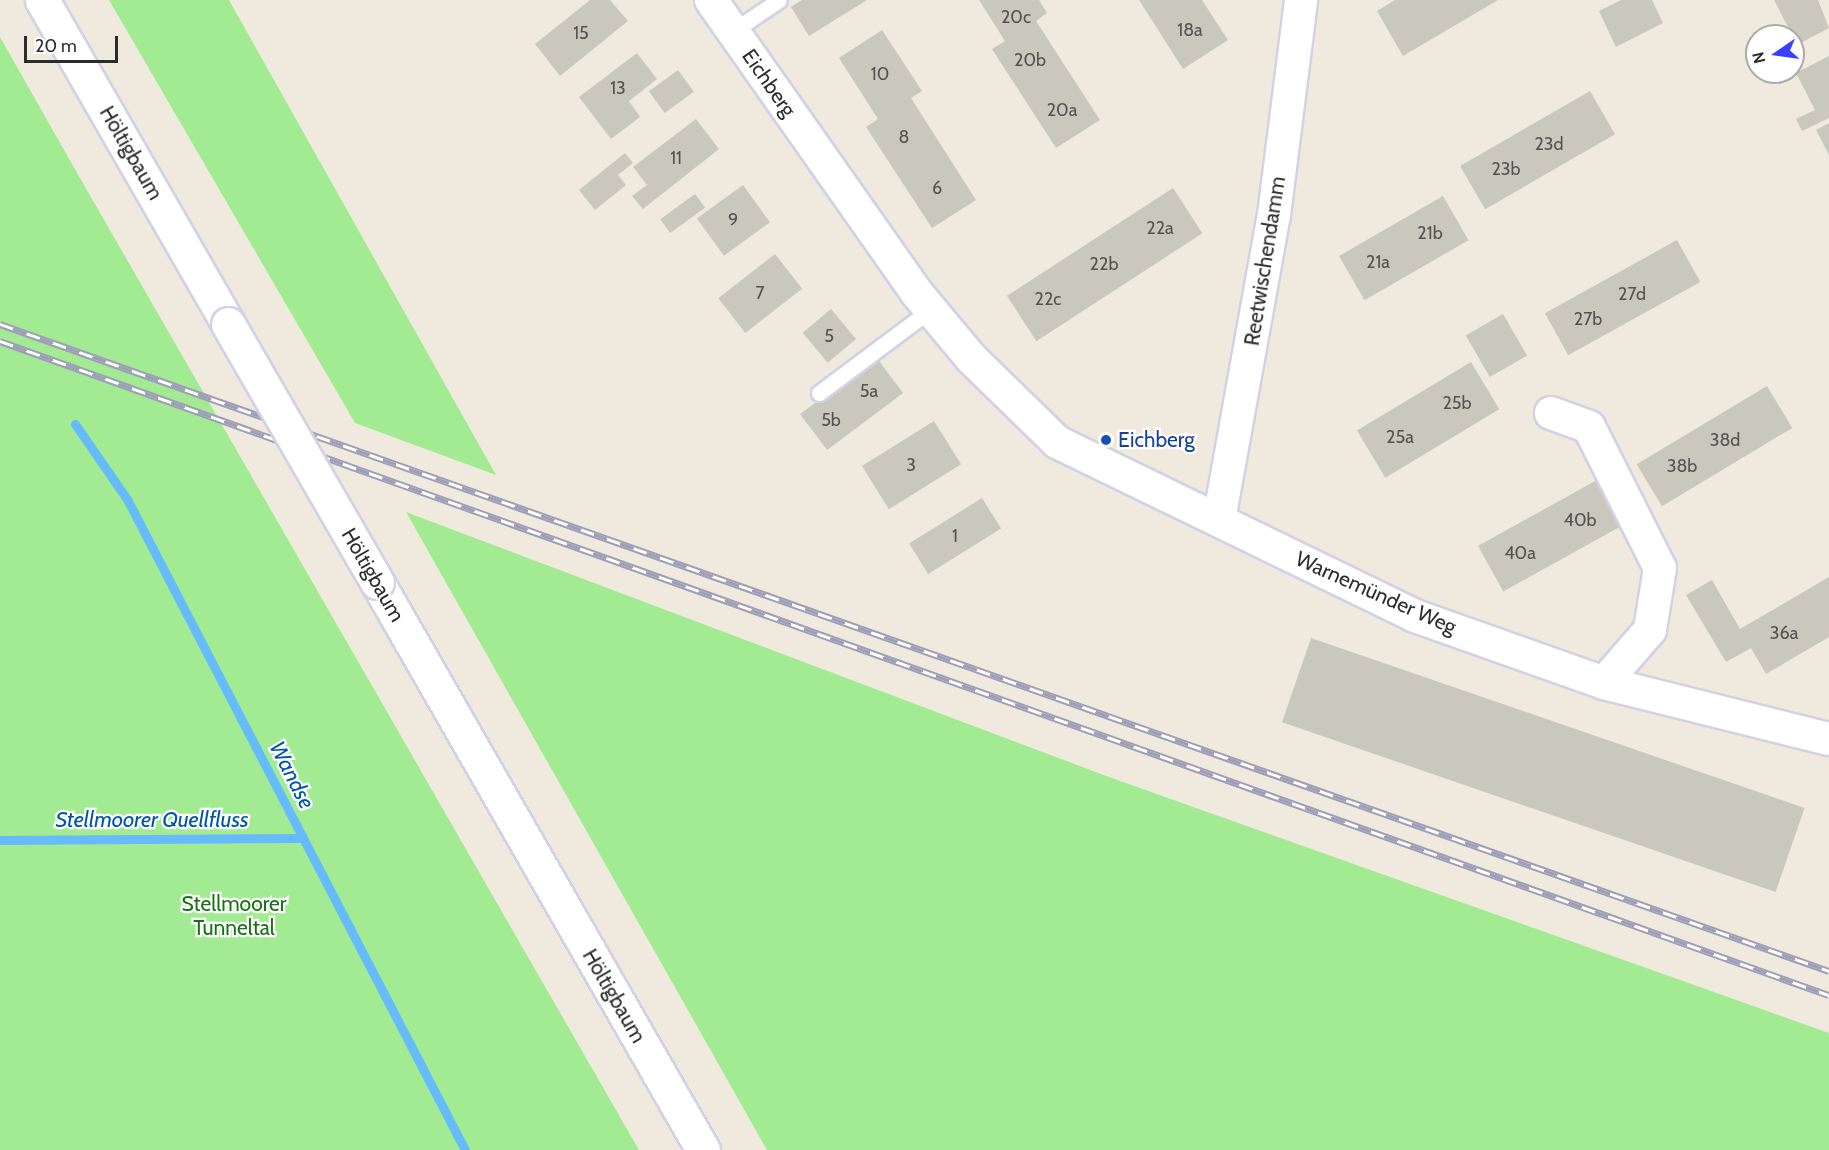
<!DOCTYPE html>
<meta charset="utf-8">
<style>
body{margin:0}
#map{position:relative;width:1829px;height:1150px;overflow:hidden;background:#efeadd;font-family:Cabin,sans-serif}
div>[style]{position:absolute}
.green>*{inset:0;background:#a3eb93}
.stream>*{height:9px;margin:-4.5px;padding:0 4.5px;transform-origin:4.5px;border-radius:4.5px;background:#65bbfc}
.building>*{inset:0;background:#cac7bc;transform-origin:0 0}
.roads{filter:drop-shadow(2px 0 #d1d2e6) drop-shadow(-2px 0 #d1d2e6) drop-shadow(0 2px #d1d2e6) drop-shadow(0 -2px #d1d2e6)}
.service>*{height:15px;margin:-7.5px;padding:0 7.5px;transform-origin:7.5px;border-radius:7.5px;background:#fff}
.minor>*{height:32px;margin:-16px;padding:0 16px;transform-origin:16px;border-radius:16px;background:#fff}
.secondary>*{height:33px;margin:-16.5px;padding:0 16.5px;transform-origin:16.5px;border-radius:16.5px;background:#fff}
.rail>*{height:7px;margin-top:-3.5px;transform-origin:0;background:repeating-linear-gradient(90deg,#fff 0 14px,#9f9eb8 0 28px);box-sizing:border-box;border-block:2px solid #9f9eb8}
.bridges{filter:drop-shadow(2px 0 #d1d2e6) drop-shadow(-2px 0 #d1d2e6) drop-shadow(0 2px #d1d2e6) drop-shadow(0 -2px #d1d2e6)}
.secondary-bridge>*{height:33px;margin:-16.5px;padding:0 16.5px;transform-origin:16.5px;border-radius:16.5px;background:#fff}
.dots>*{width:16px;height:16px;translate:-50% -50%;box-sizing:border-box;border:3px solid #fff;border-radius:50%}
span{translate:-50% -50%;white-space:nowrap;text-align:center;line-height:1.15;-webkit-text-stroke:4.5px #fff;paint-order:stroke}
.number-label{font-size:18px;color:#545350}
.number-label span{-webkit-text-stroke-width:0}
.street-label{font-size:21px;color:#2c2c2c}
.transit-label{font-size:21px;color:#164399}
.left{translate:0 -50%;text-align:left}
.park-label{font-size:21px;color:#177212}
.water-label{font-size:22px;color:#0055ab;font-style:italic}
.north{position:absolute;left:1745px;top:24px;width:60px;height:60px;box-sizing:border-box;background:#fff;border:2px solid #ababab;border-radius:50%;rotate:257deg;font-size:16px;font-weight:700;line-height:24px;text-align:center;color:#2c2c2c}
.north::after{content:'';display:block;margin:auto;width:21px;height:27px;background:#393fff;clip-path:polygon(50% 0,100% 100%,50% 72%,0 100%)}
.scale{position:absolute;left:24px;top:36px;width:94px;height:27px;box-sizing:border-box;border:3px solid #2c2c2c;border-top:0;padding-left:8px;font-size:18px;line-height:21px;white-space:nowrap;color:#2c2c2c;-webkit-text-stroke:4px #fff;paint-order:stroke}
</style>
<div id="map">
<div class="green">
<div style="clip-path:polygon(109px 0,229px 0,496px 475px,355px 423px)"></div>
<div style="clip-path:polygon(0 37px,76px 171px,639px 1150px,0 1150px)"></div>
<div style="clip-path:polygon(406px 512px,1109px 777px,1829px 1033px,1829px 1150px,767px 1150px)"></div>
</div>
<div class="stream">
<div style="left:75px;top:424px;width:91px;rotate:55.3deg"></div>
<div style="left:127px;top:499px;width:734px;rotate:62.56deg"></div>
<div style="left:0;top:840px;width:303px;rotate:-0.4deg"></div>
</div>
<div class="building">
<div style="clip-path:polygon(590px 0,610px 0,628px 21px,560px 76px,535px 44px)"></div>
<div style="clip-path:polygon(802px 0,867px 0,809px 36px,791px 7px)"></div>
<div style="clip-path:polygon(979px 0,1039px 0,1047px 13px,1036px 21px,1100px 120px,1056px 148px,992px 49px,1005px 41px)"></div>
<div style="clip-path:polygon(1139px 0,1202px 0,1228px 40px,1183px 69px)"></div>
<div style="clip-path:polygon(1395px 0,1498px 0,1403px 56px,1377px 11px)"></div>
<div style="clip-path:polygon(1621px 0,1652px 0,1663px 23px,1616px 47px,1599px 11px)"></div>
<div style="clip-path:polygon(1774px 0,1818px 0,1829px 28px,1793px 47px,1793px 36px,1777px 36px,1789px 29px)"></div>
<div style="clip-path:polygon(882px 30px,922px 91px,911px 98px,976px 200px,932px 228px,866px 127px,878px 119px,839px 58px)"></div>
<div style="clip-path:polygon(637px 53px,657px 79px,629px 101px,640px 117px,611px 139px,579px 97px)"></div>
<div style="clip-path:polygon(1829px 56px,1829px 118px,1802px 131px,1796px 119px,1815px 110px,1796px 73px)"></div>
<div style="left:678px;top:70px;width:27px;height:36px;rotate:54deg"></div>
<div style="left:1590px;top:91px;width:50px;height:150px;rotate:60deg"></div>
<div style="clip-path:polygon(696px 119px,719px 149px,643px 209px,632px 196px,647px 185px,633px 167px)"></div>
<div style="clip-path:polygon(1829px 123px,1829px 155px,1816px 130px)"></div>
<div style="clip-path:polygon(625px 153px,633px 163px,618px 175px,626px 185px,595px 210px,579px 190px)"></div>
<div style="left:743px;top:185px;width:46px;height:57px;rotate:54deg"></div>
<div style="left:1173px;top:188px;width:54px;height:198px;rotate:57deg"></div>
<div style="left:695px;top:194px;width:17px;height:43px;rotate:54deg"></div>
<div style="left:1443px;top:196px;width:51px;height:120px;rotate:60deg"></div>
<div style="left:1677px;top:240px;width:48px;height:151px;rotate:61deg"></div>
<div style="left:775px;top:254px;width:44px;height:72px;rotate:52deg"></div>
<div style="left:831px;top:309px;width:39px;height:37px;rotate:50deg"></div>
<div style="left:1503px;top:314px;width:48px;height:43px;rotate:60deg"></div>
<div style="left:876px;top:357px;width:45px;height:95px;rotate:53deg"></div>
<div style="left:1471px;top:362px;width:55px;height:133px;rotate:59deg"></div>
<div style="left:1767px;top:386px;width:49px;height:152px;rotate:59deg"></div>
<div style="left:934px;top:421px;width:51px;height:85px;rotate:58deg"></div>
<div style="left:1597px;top:480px;width:52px;height:136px;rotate:61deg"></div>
<div style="left:982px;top:498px;width:36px;height:86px;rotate:58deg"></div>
<div style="clip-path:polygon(1829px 577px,1829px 637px,1766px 674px,1751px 648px,1726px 662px,1686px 595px,1712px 580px,1740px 629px)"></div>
<div style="left:1311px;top:638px;width:522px;height:89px;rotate:19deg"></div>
</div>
<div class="roads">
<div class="service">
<div style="left:733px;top:31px;width:55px;rotate:-34deg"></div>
<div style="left:819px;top:393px;width:139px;rotate:-36.8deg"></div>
</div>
<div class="minor">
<div style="left:711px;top:0;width:357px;rotate:54.9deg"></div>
<div style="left:916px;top:292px;width:86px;rotate:50.2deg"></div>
<div style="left:971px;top:358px;width:120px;rotate:44.3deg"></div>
<div style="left:1057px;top:442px;width:398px;rotate:25.9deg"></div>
<div style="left:1415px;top:616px;width:201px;rotate:19.5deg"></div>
<div style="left:1604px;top:683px;width:232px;rotate:14deg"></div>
<div style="left:1551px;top:413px;width:40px;rotate:20.2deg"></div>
<div style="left:1589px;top:427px;width:158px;rotate:63.3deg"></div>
<div style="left:1660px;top:568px;width:63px;rotate:99.2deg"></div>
<div style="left:1650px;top:630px;width:70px;rotate:131deg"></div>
<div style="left:1219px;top:520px;width:310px;rotate:-79.8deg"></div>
<div style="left:1274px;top:215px;width:217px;rotate:-82.8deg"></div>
</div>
<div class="secondary">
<div style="left:42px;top:0;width:374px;rotate:60.1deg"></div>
<div style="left:377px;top:582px;width:655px;rotate:60.15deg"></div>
</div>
</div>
<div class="rail">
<div style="left:0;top:324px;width:1940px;rotate:19.48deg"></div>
<div style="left:0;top:341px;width:1942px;rotate:19.68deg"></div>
</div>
<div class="bridges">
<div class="secondary-bridge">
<div style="left:228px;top:324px;width:298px;rotate:60deg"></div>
</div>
</div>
<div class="dots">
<div style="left:1106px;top:440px;background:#1a4fb4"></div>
</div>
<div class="number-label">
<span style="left:1016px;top:17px">20c</span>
<span style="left:1190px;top:30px">18a</span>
<span style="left:581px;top:33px">15</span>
<span style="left:1030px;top:60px">20b</span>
<span style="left:880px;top:74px">10</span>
<span style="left:618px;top:88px">13</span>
<span style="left:1062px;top:110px">20a</span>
<span style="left:904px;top:137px">8</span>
<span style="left:1549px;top:144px">23d</span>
<span style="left:676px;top:158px">11</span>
<span style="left:1506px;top:169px">23b</span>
<span style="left:937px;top:188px">6</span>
<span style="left:733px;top:220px">9</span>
<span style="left:1160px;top:228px">22a</span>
<span style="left:1430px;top:233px">21b</span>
<span style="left:1378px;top:262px">21a</span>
<span style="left:1104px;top:264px">22b</span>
<span style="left:760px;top:293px">7</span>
<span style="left:1632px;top:294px">27d</span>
<span style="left:1048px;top:299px">22c</span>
<span style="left:1588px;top:319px">27b</span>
<span style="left:829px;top:336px">5</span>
<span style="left:869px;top:391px">5a</span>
<span style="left:1457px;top:403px">25b</span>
<span style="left:831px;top:420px">5b</span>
<span style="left:1400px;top:437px">25a</span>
<span style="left:1725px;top:440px">38d</span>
<span style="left:911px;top:465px">3</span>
<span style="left:1682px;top:466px">38b</span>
<span style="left:1580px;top:520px">40b</span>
<span style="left:955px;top:536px">1</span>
<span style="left:1520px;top:553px">40a</span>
<span style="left:1784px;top:633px">36a</span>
</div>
<div class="street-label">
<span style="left:769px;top:83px;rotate:55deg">Eichberg</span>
<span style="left:131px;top:153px;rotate:60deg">Höltigbaum</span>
<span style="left:1265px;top:261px;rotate:-81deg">Reetwischendamm</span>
<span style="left:373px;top:575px;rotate:60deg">Höltigbaum</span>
<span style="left:1376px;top:593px;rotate:24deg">Warnemünder Weg</span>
<span style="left:614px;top:996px;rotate:60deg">Höltigbaum</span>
</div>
<div class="transit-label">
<span class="left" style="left:1118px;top:440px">Eichberg</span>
</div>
<div class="park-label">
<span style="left:234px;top:916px">Stellmoorer<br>Tunneltal</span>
</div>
<div class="water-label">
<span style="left:292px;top:775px;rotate:63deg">Wandse</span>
<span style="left:152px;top:820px">Stellmoorer Quellfluss</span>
</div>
<div class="north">N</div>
<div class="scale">20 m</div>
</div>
